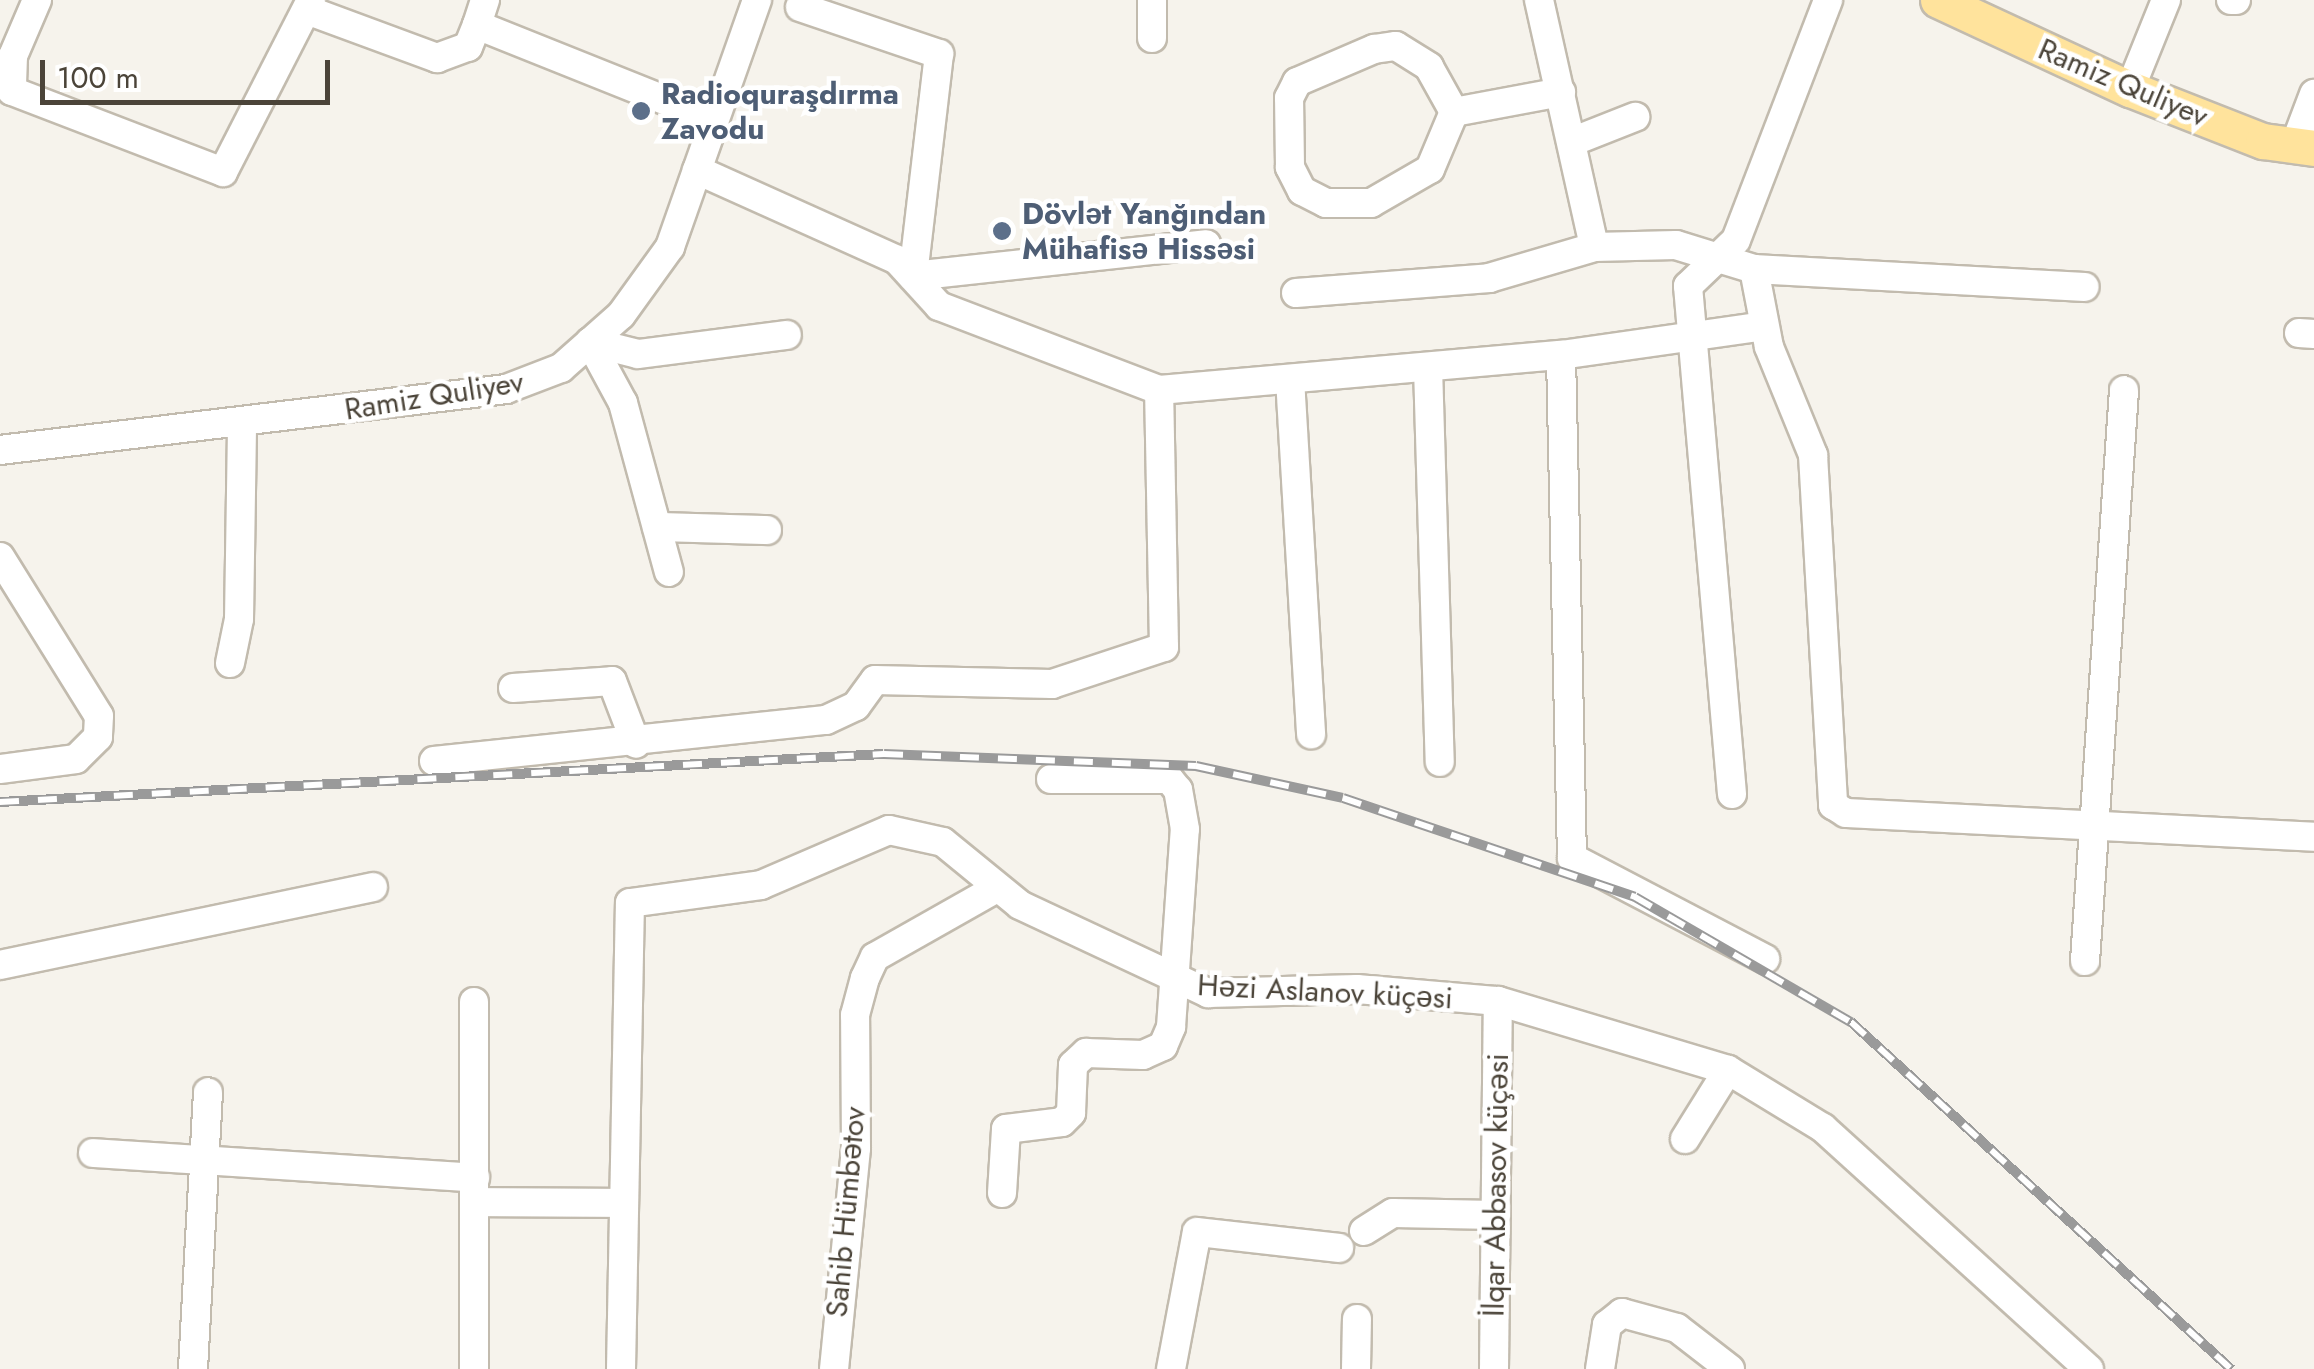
<!DOCTYPE html>
<meta charset="utf-8">
<style>
body{margin:0}
#map{position:relative;width:2314px;height:1369px;overflow:hidden;background:#f6f3ec;font-family:Jost,sans-serif}
div>[style]{position:absolute}
.roads{filter:drop-shadow(2px 0 #c2bbae) drop-shadow(-2px 0 #c2bbae) drop-shadow(0 2px #c2bbae) drop-shadow(0 -2px #c2bbae)}
.minor>*{height:28px;margin:-14px;padding:0 14px;transform-origin:14px;border-radius:14px;background:#fff}
.major>*{height:35px;margin:-17.5px;padding:0 17.5px;transform-origin:17.5px;border-radius:17.5px;background:#ffe39c}
.rail>*{height:10px;margin-top:-5px;transform-origin:0;background:repeating-linear-gradient(90deg,#fff 0 19px,#9a9a9a 0 38px);box-sizing:border-box;border-block:2px solid #9a9a9a}
.dots>*{width:28px;height:28px;translate:-50% -50%;box-sizing:border-box;border:5px solid #fff;border-radius:50%}
span{translate:-50% -50%;white-space:nowrap;text-align:center;line-height:1.15;-webkit-text-stroke:9px #fff;paint-order:stroke}
.street-label{font-size:30px;color:#4b4439}
.service-label{font-size:30px;color:#4e5e75;font-weight:700}
.left{translate:0 -50%;text-align:left}
.scale{position:absolute;left:40px;top:60px;width:290px;height:45px;box-sizing:border-box;border:5px solid #4b4439;border-top:0;padding-left:12px;font-size:30px;line-height:35px;white-space:nowrap;color:#4b4439;-webkit-text-stroke:8px #fff;paint-order:stroke}
</style>
<div id="map">
<div class="roads">
<div class="minor">
<div style="left:37px;top:0;width:61px;rotate:113.2deg"></div>
<div style="left:13px;top:56px;width:35px;rotate:92deg"></div>
<div style="left:12px;top:91px;width:226px;rotate:21deg"></div>
<div style="left:223px;top:172px;width:193px;rotate:-62.9deg"></div>
<div style="left:485px;top:0;width:26px;rotate:108deg"></div>
<div style="left:477px;top:25px;width:255px;rotate:21.8deg"></div>
<div style="left:1539px;top:0;width:253px;rotate:77.4deg"></div>
<div style="left:1594px;top:247px;width:82px;rotate:-1.4deg"></div>
<div style="left:1676px;top:245px;width:82px;rotate:17.1deg"></div>
<div style="left:1754px;top:269px;width:331px;rotate:3.1deg"></div>
<div style="left:2231px;top:0;width:5px"></div>
<div style="left:800px;top:7px;width:147px;rotate:18.7deg"></div>
<div style="left:939px;top:54px;width:224px;rotate:96.7deg"></div>
<div style="left:307px;top:10px;width:139px;rotate:20.3deg"></div>
<div style="left:437px;top:58px;width:33px;rotate:-20deg"></div>
<div style="left:468px;top:47px;width:24px;rotate:-68deg"></div>
<div style="left:1152px;top:38px;width:38px;rotate:-90deg"></div>
<div style="left:2130px;top:89px;width:96px;rotate:-68deg"></div>
<div style="left:1454px;top:112px;width:62px;rotate:112.8deg"></div>
<div style="left:1430px;top:169px;width:68px;rotate:150deg"></div>
<div style="left:1371px;top:203px;width:45px;rotate:180deg"></div>
<div style="left:1326px;top:203px;width:27px;rotate:-153deg"></div>
<div style="left:1302px;top:191px;width:27px;rotate:-117deg"></div>
<div style="left:1290px;top:167px;width:69px;rotate:-90.8deg"></div>
<div style="left:1289px;top:98px;width:18px;rotate:-63deg"></div>
<div style="left:1297px;top:82px;width:84px;rotate:-23.2deg"></div>
<div style="left:1374px;top:49px;width:22px;rotate:-8deg"></div>
<div style="left:1396px;top:46px;width:39px;rotate:32deg"></div>
<div style="left:1429px;top:67px;width:51px;rotate:60.9deg"></div>
<div style="left:1454px;top:112px;width:109px;rotate:-10.6deg"></div>
<div style="left:1574px;top:141px;width:66px;rotate:-21.5deg"></div>
<div style="left:2294px;top:147px;width:57px;rotate:-69.3deg"></div>
<div style="left:697px;top:170px;width:219px;rotate:24.2deg"></div>
<div style="left:897px;top:260px;width:62px;rotate:47.6deg"></div>
<div style="left:939px;top:306px;width:235px;rotate:20.9deg"></div>
<div style="left:1159px;top:390px;width:404px;rotate:-5deg"></div>
<div style="left:1561px;top:355px;width:205px;rotate:-8.1deg"></div>
<div style="left:1754px;top:269px;width:79px;rotate:79.1deg"></div>
<div style="left:1769px;top:347px;width:117px;rotate:67.8deg"></div>
<div style="left:1813px;top:455px;width:351px;rotate:86.7deg"></div>
<div style="left:1833px;top:805px;width:15px;rotate:32deg"></div>
<div style="left:1846px;top:813px;width:469px;rotate:2.9deg"></div>
<div style="left:913px;top:276px;width:295px;rotate:-6.2deg"></div>
<div style="left:1296px;top:293px;width:194px;rotate:-4.4deg"></div>
<div style="left:1489px;top:278px;width:109px;rotate:-16.4deg"></div>
<div style="left:2299px;top:333px;width:15px;rotate:4deg"></div>
<div style="left:590px;top:342px;width:69px;rotate:61.6deg"></div>
<div style="left:623px;top:403px;width:175px;rotate:74.8deg"></div>
<div style="left:590px;top:342px;width:49px;rotate:14deg"></div>
<div style="left:638px;top:354px;width:150px;rotate:-7.3deg"></div>
<div style="left:1561px;top:355px;width:503px;rotate:88.75deg"></div>
<div style="left:1572px;top:858px;width:218px;rotate:27.6deg"></div>
<div style="left:1428px;top:367px;width:395px;rotate:88.3deg"></div>
<div style="left:1290px;top:379px;width:356px;rotate:86.6deg"></div>
<div style="left:0;top:450px;width:510px;rotate:-6.87deg"></div>
<div style="left:506px;top:389px;width:59px;rotate:-20.9deg"></div>
<div style="left:561px;top:368px;width:80px;rotate:-41.5deg"></div>
<div style="left:621px;top:315px;width:84px;rotate:-54.2deg"></div>
<div style="left:670px;top:247px;width:262px;rotate:-70.6deg"></div>
<div style="left:657px;top:527px;width:110px;rotate:1.6deg"></div>
<div style="left:0;top:557px;width:187px;rotate:58.1deg"></div>
<div style="left:99px;top:716px;width:21px;rotate:93deg"></div>
<div style="left:98px;top:737px;width:31px;rotate:135deg"></div>
<div style="left:76px;top:759px;width:77px;rotate:172.5deg"></div>
<div style="left:230px;top:663px;width:45px;rotate:-78.4deg"></div>
<div style="left:239px;top:619px;width:195px;rotate:-89.1deg"></div>
<div style="left:513px;top:688px;width:99px;rotate:-4deg"></div>
<div style="left:612px;top:681px;width:67px;rotate:69.1deg"></div>
<div style="left:434px;top:761px;width:394px;rotate:-6deg"></div>
<div style="left:826px;top:720px;width:33px;rotate:-25deg"></div>
<div style="left:856px;top:706px;width:32px;rotate:-54deg"></div>
<div style="left:875px;top:680px;width:177px;rotate:1.3deg"></div>
<div style="left:1052px;top:684px;width:118px;rotate:-18.3deg"></div>
<div style="left:1164px;top:647px;width:257px;rotate:-91.1deg"></div>
<div style="left:1732px;top:794px;width:510px;rotate:-94.95deg"></div>
<div style="left:1688px;top:286px;width:66px;rotate:-43.8deg"></div>
<div style="left:1736px;top:240px;width:257px;rotate:-69deg"></div>
<div style="left:2085px;top:961px;width:572px;rotate:-86.09deg"></div>
<div style="left:0;top:965px;width:381px;rotate:-11.8deg"></div>
<div style="left:1685px;top:1139px;width:81px;rotate:-58.1deg"></div>
<div style="left:93px;top:1153px;width:383px;rotate:3.7deg"></div>
<div style="left:1002px;top:1193px;width:64px;rotate:-86.4deg"></div>
<div style="left:1006px;top:1129px;width:56px;rotate:-7.1deg"></div>
<div style="left:1062px;top:1122px;width:13px;rotate:-45deg"></div>
<div style="left:1071px;top:1113px;width:48px;rotate:-87.6deg"></div>
<div style="left:1073px;top:1065px;width:18px;rotate:-43deg"></div>
<div style="left:1086px;top:1053px;width:57px;rotate:2deg"></div>
<div style="left:1143px;top:1055px;width:22px;rotate:-24deg"></div>
<div style="left:1163px;top:1046px;width:21px;rotate:-67deg"></div>
<div style="left:1171px;top:1027px;width:198px;rotate:-86deg"></div>
<div style="left:1185px;top:829px;width:40px;rotate:-100deg"></div>
<div style="left:1178px;top:790px;width:14px;rotate:-129deg"></div>
<div style="left:1169px;top:779px;width:118px;rotate:180deg"></div>
<div style="left:475px;top:1202px;width:146px;rotate:0.4deg"></div>
<div style="left:1364px;top:1231px;width:34px;rotate:-32deg"></div>
<div style="left:1393px;top:1213px;width:103px;rotate:1.1deg"></div>
<div style="left:193px;top:1369px;width:277px;rotate:-86.9deg"></div>
<div style="left:474px;top:1369px;width:367px;rotate:-90deg"></div>
<div style="left:621px;top:1369px;width:466px;rotate:-88.9deg"></div>
<div style="left:630px;top:903px;width:132px;rotate:-7.8deg"></div>
<div style="left:761px;top:885px;width:139px;rotate:-23.3deg"></div>
<div style="left:889px;top:830px;width:55px;rotate:12.5deg"></div>
<div style="left:943px;top:842px;width:99px;rotate:39.3deg"></div>
<div style="left:1020px;top:905px;width:208px;rotate:25.1deg"></div>
<div style="left:1208px;top:993px;width:149px;rotate:-1.5deg"></div>
<div style="left:1357px;top:989px;width:142px;rotate:4.9deg"></div>
<div style="left:1498px;top:1001px;width:240px;rotate:16.7deg"></div>
<div style="left:1728px;top:1070px;width:111px;rotate:31.4deg"></div>
<div style="left:1823px;top:1128px;width:359px;rotate:42.2deg"></div>
<div style="left:834px;top:1369px;width:222px;rotate:-84.3deg"></div>
<div style="left:856px;top:1148px;width:133px;rotate:-90.4deg"></div>
<div style="left:855px;top:1015px;width:38px;rotate:-75deg"></div>
<div style="left:865px;top:978px;width:23px;rotate:-65deg"></div>
<div style="left:875px;top:957px;width:138px;rotate:-29.5deg"></div>
<div style="left:1171px;top:1369px;width:139px;rotate:-79.3deg"></div>
<div style="left:1197px;top:1232px;width:143px;rotate:6.4deg"></div>
<div style="left:1356px;top:1369px;width:50px;rotate:-88.9deg"></div>
<div style="left:1494px;top:1369px;width:368px;rotate:-89.4deg"></div>
<div style="left:1600px;top:1369px;width:45px;rotate:-81deg"></div>
<div style="left:1607px;top:1325px;width:19px;rotate:-39deg"></div>
<div style="left:1622px;top:1313px;width:57px;rotate:15.3deg"></div>
<div style="left:1677px;top:1328px;width:67px;rotate:37.7deg"></div>
</div>
<div class="major">
<div style="left:1938px;top:0;width:212px;rotate:24.9deg"></div>
<div style="left:2130px;top:89px;width:143px;rotate:21.4deg"></div>
<div style="left:2263px;top:141px;width:51px;rotate:7.8deg"></div>
</div>
</div>
<div class="rail">
<div style="left:0;top:802px;width:885px;rotate:-3.11deg"></div>
<div style="left:884px;top:754px;width:312px;rotate:2.2deg"></div>
<div style="left:1196px;top:766px;width:150px;rotate:12.3deg"></div>
<div style="left:1343px;top:798px;width:308px;rotate:18.7deg"></div>
<div style="left:1635px;top:897px;width:250px;rotate:30.1deg"></div>
<div style="left:1851px;top:1022px;width:515px;rotate:42.4deg"></div>
</div>
<div class="dots">
<div style="left:641px;top:111px;background:#5c6f8a"></div>
<div style="left:1002px;top:231px;background:#5c6f8a"></div>
</div>
<div class="street-label">
<span style="left:2123px;top:83px;rotate:23deg">Ramiz Quliyev</span>
<span style="left:434px;top:396px;rotate:-9deg">Ramiz Quliyev</span>
<span style="left:1325px;top:992px;rotate:3deg">Həzi Aslanov küçəsi</span>
<span style="left:1496px;top:1185px;rotate:-89deg">İlqar Abbasov küçəsi</span>
<span style="left:846px;top:1212px;rotate:-85deg">Sahib Hümbətov</span>
</div>
<div class="service-label">
<span class="left" style="left:661px;top:111px">Radioquraşdırma<br>Zavodu</span>
<span class="left" style="left:1022px;top:231px">Dövlət Yanğından<br>Mühafisə Hissəsi</span>
</div>
<div class="scale">100 m</div>
</div>
